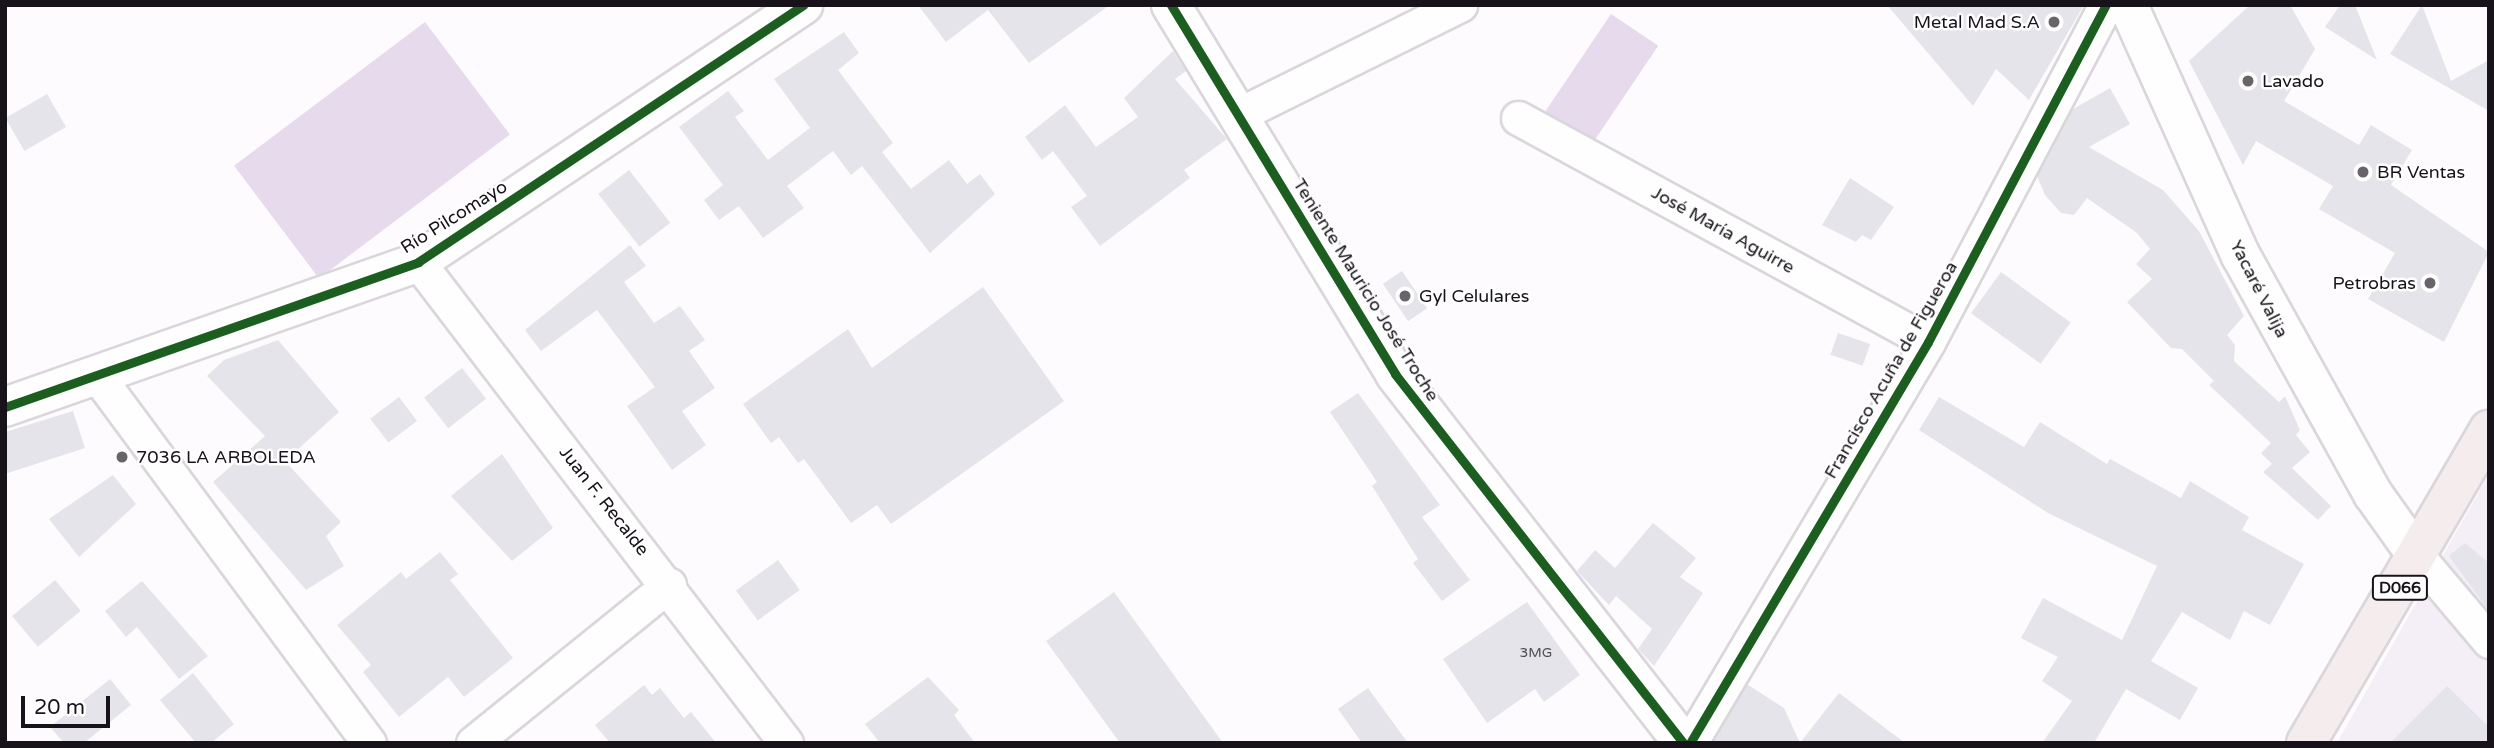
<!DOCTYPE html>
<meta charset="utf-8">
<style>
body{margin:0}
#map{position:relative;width:2494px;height:748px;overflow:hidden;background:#fdfbfe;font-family:"Varela Round",sans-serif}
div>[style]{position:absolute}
.built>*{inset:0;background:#f4eef7}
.green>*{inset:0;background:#e7daed;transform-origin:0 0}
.building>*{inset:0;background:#e6e4eb;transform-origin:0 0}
.roads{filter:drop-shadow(2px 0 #dad6db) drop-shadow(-2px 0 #dad6db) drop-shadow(0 2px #dad6db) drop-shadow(0 -2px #dad6db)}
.minor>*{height:33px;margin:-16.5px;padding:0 16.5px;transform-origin:16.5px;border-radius:16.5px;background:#fffeff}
.tertiary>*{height:38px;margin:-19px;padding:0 19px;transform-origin:19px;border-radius:19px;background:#fffeff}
.primary>*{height:38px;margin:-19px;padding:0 19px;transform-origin:19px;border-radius:19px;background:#f5eced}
.cycleway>*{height:9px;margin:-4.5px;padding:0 4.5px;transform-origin:4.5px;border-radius:4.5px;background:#1b5e20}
.dots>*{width:19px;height:19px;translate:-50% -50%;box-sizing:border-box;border:4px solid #fff;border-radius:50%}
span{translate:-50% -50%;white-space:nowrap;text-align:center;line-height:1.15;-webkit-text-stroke:5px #fff;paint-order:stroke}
.number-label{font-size:14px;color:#4f4a52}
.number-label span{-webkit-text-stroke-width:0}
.shield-label span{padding:2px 5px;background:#fff;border:2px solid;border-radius:5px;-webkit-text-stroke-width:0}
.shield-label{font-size:16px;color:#18131a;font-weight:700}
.poi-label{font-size:18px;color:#18131a}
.right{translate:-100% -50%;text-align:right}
.left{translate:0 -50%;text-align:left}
.street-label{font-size:18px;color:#18131a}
.frame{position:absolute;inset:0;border:7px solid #18131a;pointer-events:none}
.scale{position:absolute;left:21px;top:696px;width:89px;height:32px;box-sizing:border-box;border:4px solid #18131a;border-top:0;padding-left:9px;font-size:21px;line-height:24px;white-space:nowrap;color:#18131a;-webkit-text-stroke:5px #fff;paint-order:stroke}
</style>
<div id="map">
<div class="built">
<div style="clip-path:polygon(2489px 474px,2489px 743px,2337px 743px)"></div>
</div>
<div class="green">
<div style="left:1611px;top:14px;width:57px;height:119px;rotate:34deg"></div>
<div style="left:425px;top:22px;width:141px;height:239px;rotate:53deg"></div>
</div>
<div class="building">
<div style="clip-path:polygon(918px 5px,1110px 5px,1029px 63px,988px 10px,946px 42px)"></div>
<div style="clip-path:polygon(1887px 5px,2084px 5px,2029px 100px,1996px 69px,1973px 106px)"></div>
<div style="clip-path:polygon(2250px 5px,2290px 5px,2315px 49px,2284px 101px,2359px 145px,2371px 125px,2412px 150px,2391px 185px,2489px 252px,2444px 342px,2368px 299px,2395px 253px,2319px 209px,2333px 186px,2256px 141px,2243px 165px,2189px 61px)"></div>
<div style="clip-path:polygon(2340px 5px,2355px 5px,2377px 60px,2325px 27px)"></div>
<div style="clip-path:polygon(2422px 5px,2451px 81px,2489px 60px,2489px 111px,2390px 54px)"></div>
<div style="clip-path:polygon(844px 32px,859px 53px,838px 70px,893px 143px,882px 152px,911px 189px,949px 160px,967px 184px,980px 174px,995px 194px,930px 253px,862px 166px,851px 175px,833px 151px,787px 186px,804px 208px,763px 238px,739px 206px,719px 220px,704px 200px,723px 185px,679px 127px,728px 91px,744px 111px,735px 117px,768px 160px,810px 128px,774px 79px)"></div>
<div style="clip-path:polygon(1173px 51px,1186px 71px,1175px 79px,1227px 139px,1184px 170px,1190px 178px,1100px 246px,1071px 207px,1087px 196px,1053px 151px,1042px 160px,1025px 137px,1065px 105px,1096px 147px,1138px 117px,1124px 98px)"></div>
<div style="clip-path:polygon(2110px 88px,2130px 124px,2089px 147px,2163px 190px,2199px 231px,2244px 316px,2227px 335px,2235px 345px,2234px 361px,2279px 402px,2285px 396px,2300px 430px,2296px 435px,2310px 452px,2292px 468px,2331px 506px,2318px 520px,2263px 472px,2272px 464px,2261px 453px,2271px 443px,2209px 385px,2214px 381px,2182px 349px,2171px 348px,2127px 302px,2152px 279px,2136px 264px,2150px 249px,2137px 233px,2087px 198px,2074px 215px,2061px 213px,2045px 195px,2037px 176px,2073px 109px)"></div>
<div style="left:47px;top:94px;width:38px;height:48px;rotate:60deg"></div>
<div style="left:629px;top:170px;width:67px;height:39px;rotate:52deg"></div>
<div style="clip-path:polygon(1850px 178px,1894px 207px,1871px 240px,1862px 235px,1856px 242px,1822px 225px)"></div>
<div style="clip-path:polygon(630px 245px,646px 266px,624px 282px,654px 323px,680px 306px,705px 340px,689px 351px,715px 388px,682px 411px,706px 445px,672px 470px,627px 406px,655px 387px,597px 310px,541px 351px,525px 330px)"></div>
<div style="left:1402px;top:271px;width:45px;height:23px;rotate:56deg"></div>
<div style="left:2001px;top:272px;width:86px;height:51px;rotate:36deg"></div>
<div style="clip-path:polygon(983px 287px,1064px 401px,891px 524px,877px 505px,851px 523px,804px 459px,798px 463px,779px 437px,771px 443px,743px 404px,848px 329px,872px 368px)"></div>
<div style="left:1838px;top:333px;width:34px;height:23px;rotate:19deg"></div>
<div style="clip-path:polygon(278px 340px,339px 412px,285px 461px,341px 522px,326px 536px,344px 566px,306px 590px,213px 482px,265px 436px,207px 376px,224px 360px)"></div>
<div style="left:462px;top:368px;width:39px;height:48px;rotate:52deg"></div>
<div style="clip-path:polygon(1358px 393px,1440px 505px,1422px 517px,1470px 580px,1442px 601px,1413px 563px,1418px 559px,1372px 486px,1377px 482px,1330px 412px)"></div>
<div style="left:399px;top:397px;width:30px;height:36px;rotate:53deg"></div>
<div style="clip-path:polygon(1939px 397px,2024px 447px,2040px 422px,2107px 464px,2110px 459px,2181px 498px,2190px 481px,2249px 517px,2242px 530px,2304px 564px,2270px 625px,2244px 611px,2230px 640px,2182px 612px,2151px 661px,2198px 688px,2180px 720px,2126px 689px,2094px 743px,2042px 743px,2072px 701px,2042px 681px,2058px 657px,2021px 638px,2043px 598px,2122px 640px,2157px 566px,2048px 513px,1919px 430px)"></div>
<div style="clip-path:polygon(73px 411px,85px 448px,5px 474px,5px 432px)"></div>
<div style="clip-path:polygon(502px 454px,553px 528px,512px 561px,451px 496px)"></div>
<div style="clip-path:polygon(113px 475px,136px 504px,79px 557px,49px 519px)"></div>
<div style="clip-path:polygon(1653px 523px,1696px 558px,1680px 577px,1703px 593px,1654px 666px,1638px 649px,1652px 629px,1616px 596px,1609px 605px,1577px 571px,1595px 550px,1615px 568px)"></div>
<div style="clip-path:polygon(2465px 543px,2489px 563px,2489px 611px,2449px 556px)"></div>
<div style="clip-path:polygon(440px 552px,458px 574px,450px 580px,513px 658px,464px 697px,448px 677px,399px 717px,363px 672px,371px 665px,337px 625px,401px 572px,406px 579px)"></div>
<div style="left:778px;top:560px;width:37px;height:52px;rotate:54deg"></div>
<div style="left:55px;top:580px;width:40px;height:56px;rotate:50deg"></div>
<div style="clip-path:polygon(142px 581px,208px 656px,179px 679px,137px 627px,126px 637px,105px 611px)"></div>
<div style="clip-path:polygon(1114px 592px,1223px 743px,1120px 743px,1046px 641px)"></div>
<div style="clip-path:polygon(1527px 602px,1580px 675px,1544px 702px,1535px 689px,1487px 723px,1443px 659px)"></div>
<div style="clip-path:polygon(193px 673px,234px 724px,211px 743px,196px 743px,160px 700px)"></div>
<div style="clip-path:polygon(928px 677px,959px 710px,954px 715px,975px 743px,880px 743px,865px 724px)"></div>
<div style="clip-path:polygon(110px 679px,131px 705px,84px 743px,64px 743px,50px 727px)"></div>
<div style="clip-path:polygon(1747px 684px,1784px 708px,1800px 743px,1839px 693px,1905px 743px,1713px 743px)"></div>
<div style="clip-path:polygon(644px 685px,652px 695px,660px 688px,684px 718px,691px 712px,716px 743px,610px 743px,595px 725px)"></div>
<div style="clip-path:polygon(2447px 686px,2489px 727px,2489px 743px,2390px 743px)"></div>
<div style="clip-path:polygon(1368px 688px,1408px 743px,1362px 743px,1338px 709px)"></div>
</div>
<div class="roads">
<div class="minor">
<div style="left:1240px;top:114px;width:246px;rotate:-26.4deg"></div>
<div style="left:1518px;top:118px;width:467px;rotate:28.6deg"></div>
<div style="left:418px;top:262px;width:606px;rotate:52.58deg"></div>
<div style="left:96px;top:374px;width:459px;rotate:53.5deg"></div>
<div style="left:2418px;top:557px;width:110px;rotate:49.8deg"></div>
<div style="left:473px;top:743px;width:252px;rotate:-38.9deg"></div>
<div style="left:1690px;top:743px;width:466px;rotate:-59.3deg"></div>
<div style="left:1928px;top:342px;width:381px;rotate:-62.2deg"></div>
</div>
<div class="tertiary">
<div style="left:1171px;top:5px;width:432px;rotate:58.7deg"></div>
<div style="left:1395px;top:374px;width:468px;rotate:52deg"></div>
<div style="left:2128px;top:5px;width:275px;rotate:65.8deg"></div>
<div style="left:2241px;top:256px;width:272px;rotate:61deg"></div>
<div style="left:2373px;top:494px;width:77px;rotate:54.5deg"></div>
<div style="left:5px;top:407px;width:438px;rotate:-19.3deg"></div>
<div style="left:418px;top:262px;width:463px;rotate:-33.7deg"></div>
</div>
<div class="primary">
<div style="left:2306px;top:743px;width:363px;rotate:-59.7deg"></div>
</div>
</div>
<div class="cycleway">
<div style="left:1171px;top:5px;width:432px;rotate:58.7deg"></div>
<div style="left:1395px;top:374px;width:468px;rotate:52deg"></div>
<div style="left:5px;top:407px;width:438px;rotate:-19.3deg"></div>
<div style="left:418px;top:262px;width:463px;rotate:-33.7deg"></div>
<div style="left:1690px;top:743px;width:466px;rotate:-59.3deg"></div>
<div style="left:1928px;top:342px;width:381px;rotate:-62.2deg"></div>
</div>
<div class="dots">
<div style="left:2054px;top:22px;background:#68646a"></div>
<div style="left:2248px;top:81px;background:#68646a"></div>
<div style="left:2363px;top:172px;background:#68646a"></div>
<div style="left:2430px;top:283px;background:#68646a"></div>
<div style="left:1405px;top:296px;background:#68646a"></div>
<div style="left:122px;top:457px;background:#68646a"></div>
</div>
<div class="number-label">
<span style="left:1536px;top:653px">3MG</span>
</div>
<div class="shield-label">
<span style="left:2400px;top:588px">D066</span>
</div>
<div class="poi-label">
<span class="right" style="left:2040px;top:22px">Metal Mad S.A</span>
<span class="left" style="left:2262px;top:81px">Lavado</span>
<span class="left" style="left:2377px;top:172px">BR Ventas</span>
<span class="right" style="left:2416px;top:283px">Petrobras</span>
<span class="left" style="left:1419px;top:296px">Gyl Celulares</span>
<span class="left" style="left:136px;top:457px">7036 LA ARBOLEDA</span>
</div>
<div class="street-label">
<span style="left:454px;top:217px;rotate:-32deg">Río Pilcomayo</span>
<span style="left:1723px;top:230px;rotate:29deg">José María Aguirre</span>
<span style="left:2259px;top:289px;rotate:63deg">Yacaré Valija</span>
<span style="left:1366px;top:290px;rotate:58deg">Teniente Mauricio José Troche</span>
<span style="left:1891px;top:370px;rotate:-60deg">Francisco Acuña de Figueroa</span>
<span style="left:604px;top:501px;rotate:52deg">Juan F. Recalde</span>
</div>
<div class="frame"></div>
<div class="scale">20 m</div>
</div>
